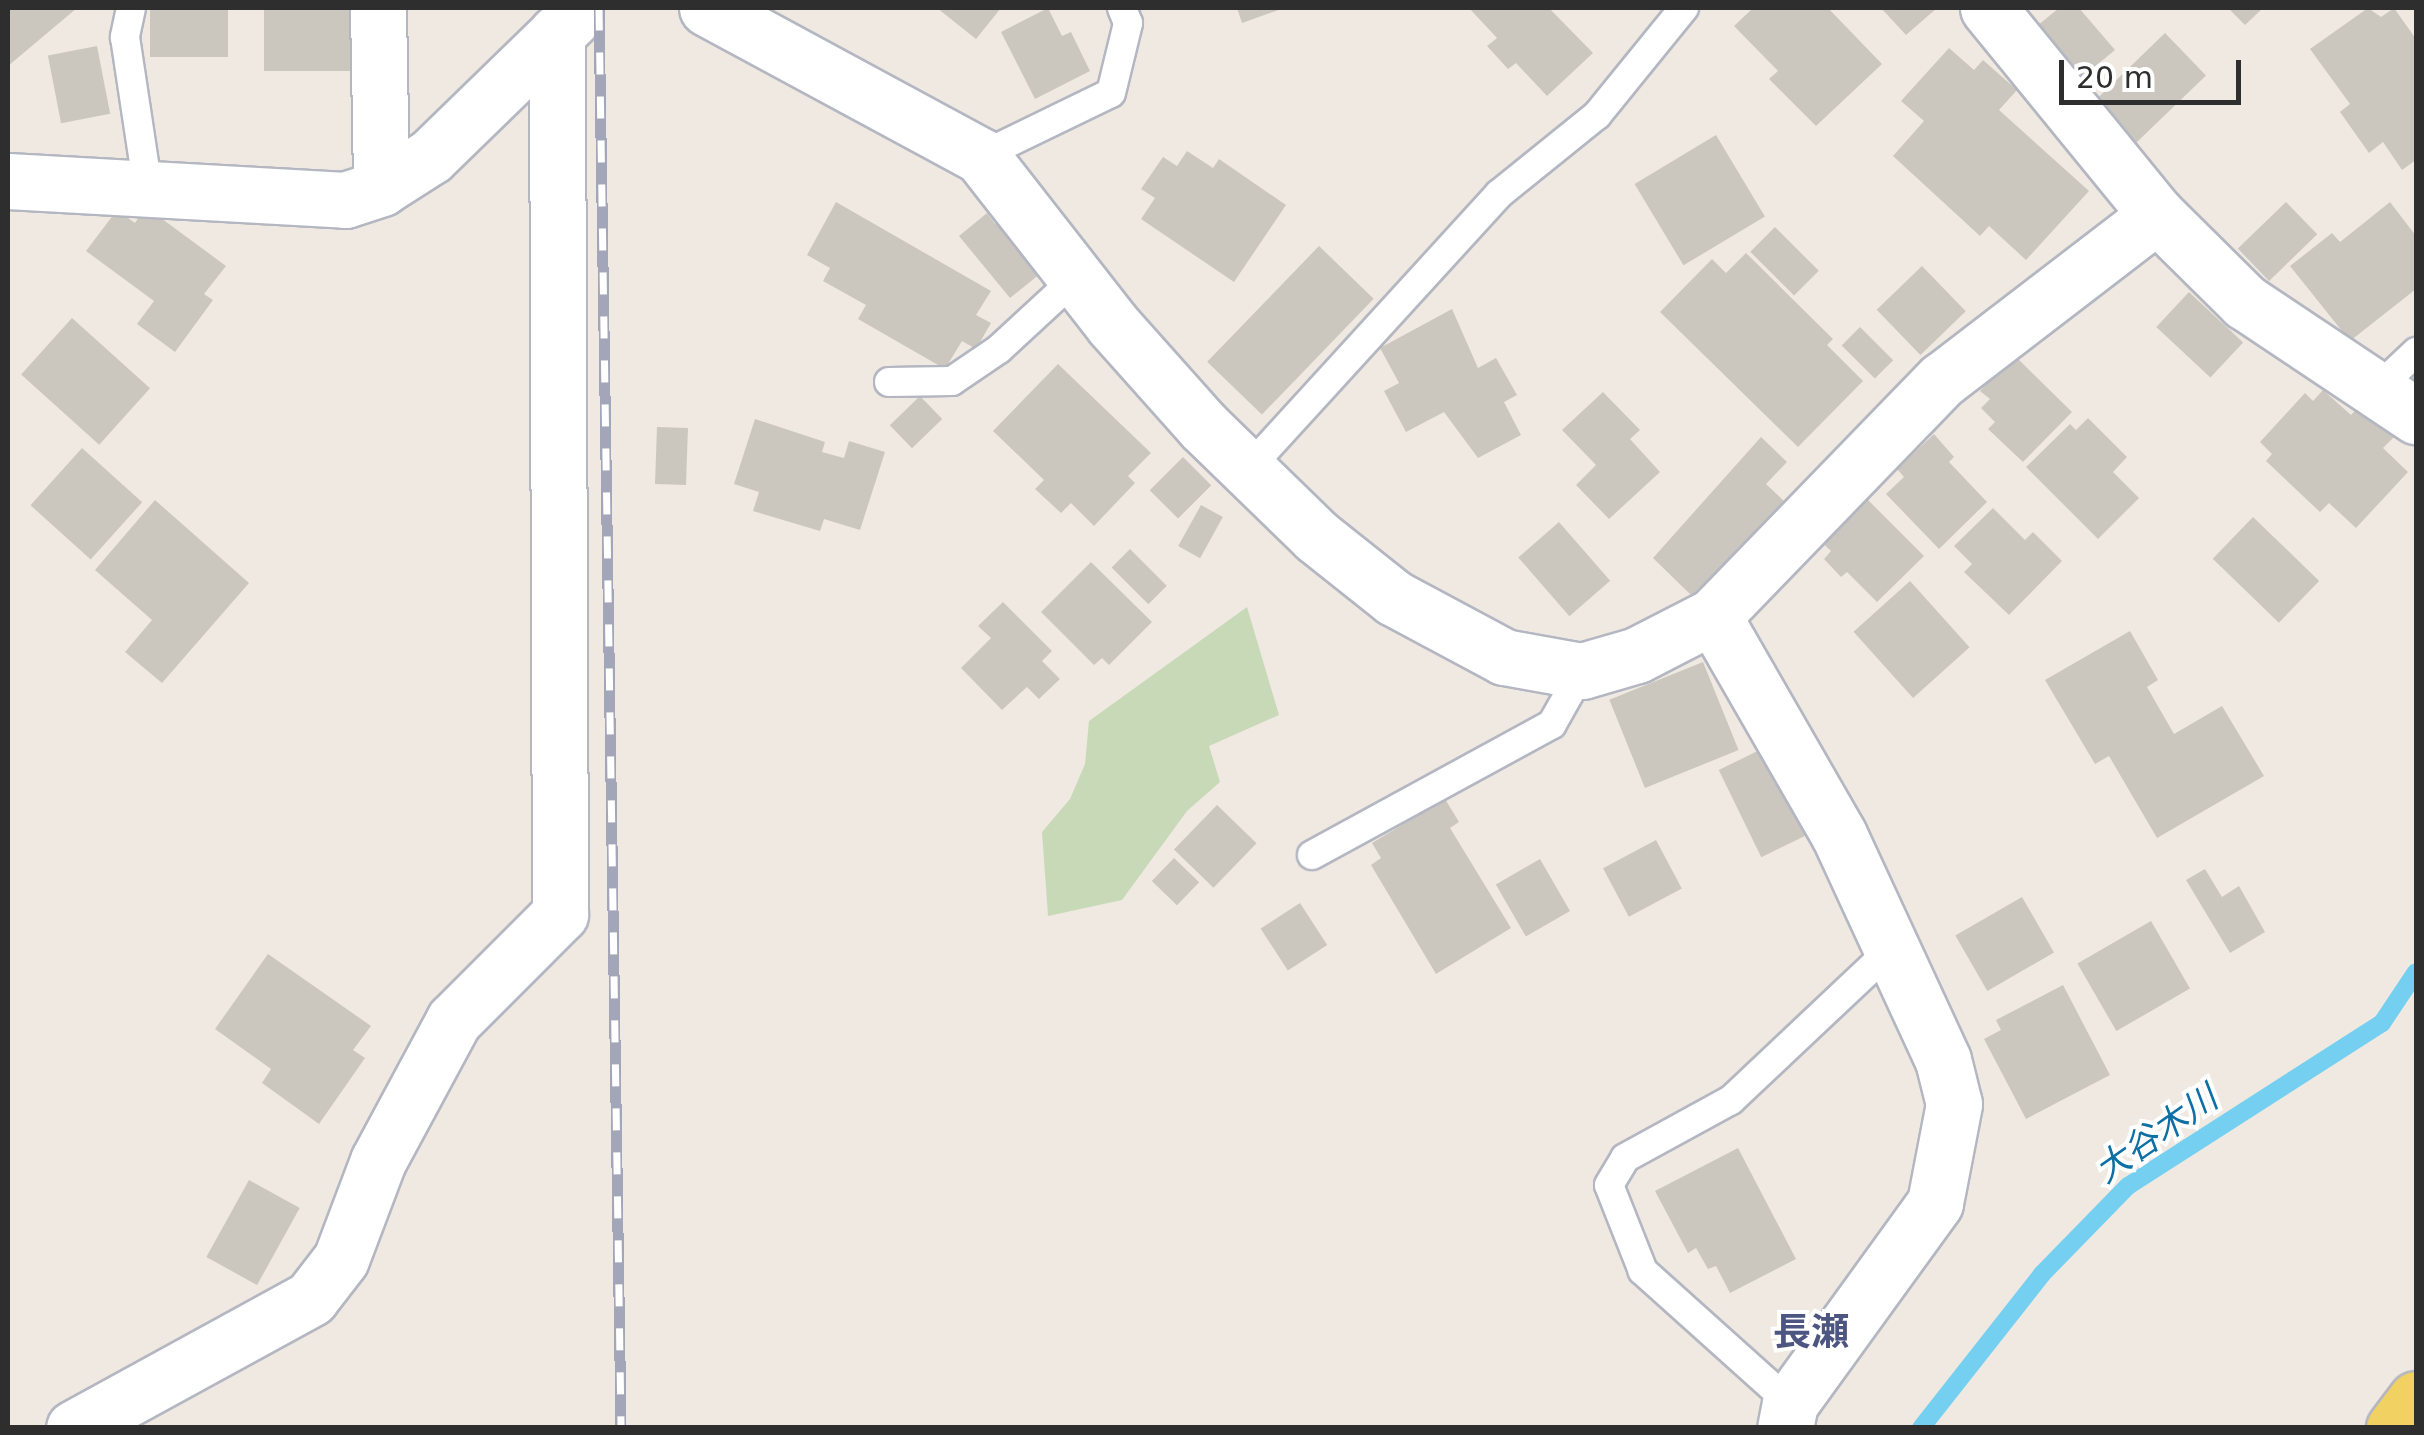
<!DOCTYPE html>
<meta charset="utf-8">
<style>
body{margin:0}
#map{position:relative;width:2424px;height:1435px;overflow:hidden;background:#efe9e1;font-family:"DejaVu Sans","Noto Sans JP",sans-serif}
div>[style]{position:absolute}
.cemetery>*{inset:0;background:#c8d9b8}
.stream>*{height:18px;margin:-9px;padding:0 9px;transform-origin:9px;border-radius:9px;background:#75cff0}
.building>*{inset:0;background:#cbc7bf;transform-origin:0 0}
.roads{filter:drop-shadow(2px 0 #b4b7c1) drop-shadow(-2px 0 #b4b7c1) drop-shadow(0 2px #b4b7c1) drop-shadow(0 -2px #b4b7c1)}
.lane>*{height:28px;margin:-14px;padding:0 14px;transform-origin:14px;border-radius:14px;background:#fff}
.street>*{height:55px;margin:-27.5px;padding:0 27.5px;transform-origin:27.5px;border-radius:27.5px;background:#fff}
.primary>*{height:55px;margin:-27.5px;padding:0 27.5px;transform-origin:27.5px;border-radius:27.5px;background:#f2d163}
.rail>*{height:11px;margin-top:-5.5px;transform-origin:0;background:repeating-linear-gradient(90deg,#fff 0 22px,#a3a6b8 0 44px);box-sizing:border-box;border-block:2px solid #a3a6b8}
span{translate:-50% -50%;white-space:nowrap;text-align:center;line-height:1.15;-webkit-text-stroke:8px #fff;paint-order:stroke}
.water-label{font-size:35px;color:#0d6fa3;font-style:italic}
.quarter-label{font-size:38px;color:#4d5680;font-weight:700}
.frame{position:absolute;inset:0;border:10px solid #2e2e2e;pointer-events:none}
.scale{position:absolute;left:2059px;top:60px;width:182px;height:45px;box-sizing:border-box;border:5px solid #2e2e2e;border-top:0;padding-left:12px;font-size:30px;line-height:35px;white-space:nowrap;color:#2e2e2e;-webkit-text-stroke:8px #fff;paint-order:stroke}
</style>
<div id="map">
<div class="cemetery">
<div style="clip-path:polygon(1247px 607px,1279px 715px,1209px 746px,1220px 782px,1187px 811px,1122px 900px,1048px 916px,1042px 832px,1070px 799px,1085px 764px,1089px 721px)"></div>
</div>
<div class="stream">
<div style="left:1921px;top:1428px;width:196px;rotate:-51.8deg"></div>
<div style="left:2042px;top:1274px;width:123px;rotate:-45.7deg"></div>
<div style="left:2128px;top:1186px;width:302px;rotate:-32.7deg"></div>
<div style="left:2382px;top:1023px;width:61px;rotate:-56.3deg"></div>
</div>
<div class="building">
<div style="clip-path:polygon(8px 8px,77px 8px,8px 66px)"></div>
<div style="left:150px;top:8px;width:78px;height:49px"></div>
<div style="left:264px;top:8px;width:90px;height:63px"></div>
<div style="clip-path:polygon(937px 8px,1001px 8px,976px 39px)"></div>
<div style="clip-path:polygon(1048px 8px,1062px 36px,1071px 32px,1090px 71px,1035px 99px,1001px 32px)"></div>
<div style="clip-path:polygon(1237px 8px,1284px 8px,1242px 23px)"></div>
<div style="clip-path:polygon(1469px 8px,1549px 8px,1593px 53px,1547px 96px,1516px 63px,1508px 69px,1487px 46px,1497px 38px)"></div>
<div style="clip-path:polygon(1753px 8px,1828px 8px,1882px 64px,1816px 126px,1769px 79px,1778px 71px,1734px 26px)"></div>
<div style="clip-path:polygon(1881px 8px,1937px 8px,1906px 35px)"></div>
<div style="clip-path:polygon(2059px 8px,2079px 8px,2115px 50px,2076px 82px,2032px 30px)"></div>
<div style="clip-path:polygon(2228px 8px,2263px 8px,2245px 25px)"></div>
<div style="clip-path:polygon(2368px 8px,2381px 17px,2394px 8px,2416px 39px,2416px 160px,2402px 170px,2383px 142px,2369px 153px,2340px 112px,2350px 104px,2310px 49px)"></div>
<div style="left:2165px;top:33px;width:59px;height:97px;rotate:46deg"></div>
<div style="left:97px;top:46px;width:69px;height:50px;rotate:79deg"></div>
<div style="clip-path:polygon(1949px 48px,1974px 70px,1983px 60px,2017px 90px,1999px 110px,2089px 191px,2026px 260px,1989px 226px,1980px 236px,1893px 156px,1924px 121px,1901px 101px)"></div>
<div style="left:1716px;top:135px;width:95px;height:95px;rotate:59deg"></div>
<div style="clip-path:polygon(1187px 151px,1213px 168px,1219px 159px,1286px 205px,1234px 282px,1141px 219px,1155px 198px,1141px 189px,1163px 157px,1177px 166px)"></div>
<div style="clip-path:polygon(836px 202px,991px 291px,976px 315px,991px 323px,976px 349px,962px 341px,945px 369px,858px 319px,866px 305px,823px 281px,830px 268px,807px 255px)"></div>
<div style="left:2286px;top:202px;width:45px;height:67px;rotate:46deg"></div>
<div style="clip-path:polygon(2390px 202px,2416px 236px,2416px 289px,2350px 341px,2290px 266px,2332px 233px,2340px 242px)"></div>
<div style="clip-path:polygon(146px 207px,226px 266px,204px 294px,213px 300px,175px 352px,137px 324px,154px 301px,86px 251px,117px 210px,135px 223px)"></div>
<div style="clip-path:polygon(987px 213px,995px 224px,1003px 217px,1046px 269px,1010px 298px,959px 236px)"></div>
<div style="left:1775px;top:227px;width:62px;height:35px;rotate:45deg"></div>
<div style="left:1319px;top:246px;width:76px;height:161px;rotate:44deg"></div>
<div style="clip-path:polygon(1746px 253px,1833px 339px,1827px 345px,1863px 381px,1798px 447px,1660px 312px,1712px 259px,1726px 273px)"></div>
<div style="left:1922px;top:266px;width:63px;height:63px;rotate:46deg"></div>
<div style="left:2189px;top:292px;width:74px;height:48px;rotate:43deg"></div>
<div style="clip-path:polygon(1452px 309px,1478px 368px,1496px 358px,1517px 395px,1504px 402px,1521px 435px,1478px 458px,1444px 412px,1406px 432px,1384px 391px,1399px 383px,1380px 348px)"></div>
<div style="left:72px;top:318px;width:105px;height:76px;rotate:42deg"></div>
<div style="left:1860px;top:327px;width:47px;height:26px;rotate:45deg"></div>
<div style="clip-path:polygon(2014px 355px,2072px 412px,2023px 462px,1988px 429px,1995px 422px,1981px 408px,1990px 399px,1980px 391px)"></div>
<div style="clip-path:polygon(1058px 364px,1151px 453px,1128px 476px,1135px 483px,1094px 526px,1071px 503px,1061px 513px,1035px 489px,1044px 480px,993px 431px)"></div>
<div style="clip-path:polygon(2323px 390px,2351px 415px,2366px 399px,2400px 431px,2383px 448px,2408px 472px,2356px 528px,2329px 503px,2320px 512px,2266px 461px,2272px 454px,2260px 442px,2305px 393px,2313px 401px)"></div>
<div style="clip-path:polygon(1603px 392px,1640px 430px,1630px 439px,1660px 472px,1609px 519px,1576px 485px,1596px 465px,1562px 430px)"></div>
<div style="left:920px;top:396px;width:32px;height:42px;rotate:46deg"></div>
<div style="clip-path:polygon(2088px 418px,2127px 457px,2113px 472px,2139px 498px,2098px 539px,2026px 467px,2070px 424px,2076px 430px)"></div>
<div style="clip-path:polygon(755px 419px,825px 442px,822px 452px,844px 458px,849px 441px,885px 452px,860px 530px,824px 519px,820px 531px,753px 511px,759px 492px,734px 484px)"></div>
<div style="left:657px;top:427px;width:31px;height:57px;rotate:2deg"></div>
<div style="clip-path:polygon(1934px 434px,1954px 457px,1949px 462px,1987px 502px,1939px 549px,1886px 494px,1904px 477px,1897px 469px)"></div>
<div style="clip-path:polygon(1761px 437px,1787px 462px,1766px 484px,1785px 502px,1692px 596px,1653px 558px)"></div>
<div style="left:82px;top:448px;width:81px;height:77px;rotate:42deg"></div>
<div style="left:1183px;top:457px;width:40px;height:47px;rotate:45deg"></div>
<div style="clip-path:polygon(1859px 491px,1924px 556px,1877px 602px,1847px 572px,1841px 577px,1824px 559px,1831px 551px,1814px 535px)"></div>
<div style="clip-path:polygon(155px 500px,249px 583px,162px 683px,125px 652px,152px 620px,95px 570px)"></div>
<div style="left:1201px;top:505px;width:25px;height:47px;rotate:29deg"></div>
<div style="clip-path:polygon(1993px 508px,2025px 540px,2033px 532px,2062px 561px,2009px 615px,1964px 572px,1972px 564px,1954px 546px)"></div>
<div style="left:2253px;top:517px;width:92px;height:58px;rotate:44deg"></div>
<div style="left:1559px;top:522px;width:78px;height:54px;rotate:49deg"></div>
<div style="left:1130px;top:549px;width:52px;height:26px;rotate:45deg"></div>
<div style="clip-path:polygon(1091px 562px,1152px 622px,1109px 665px,1102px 658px,1094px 665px,1041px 612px)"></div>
<div style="left:1910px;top:581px;width:89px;height:76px;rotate:48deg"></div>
<div style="clip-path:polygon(1003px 602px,1052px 651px,1042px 661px,1060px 679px,1039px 699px,1027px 687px,1002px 710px,961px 668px,991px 638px,978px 626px)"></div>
<div style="clip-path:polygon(2130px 631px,2158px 680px,2147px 687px,2174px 734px,2222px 706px,2264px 776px,2157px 838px,2109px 756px,2095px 764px,2045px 680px)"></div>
<div style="left:1703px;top:662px;width:95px;height:101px;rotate:68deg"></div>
<div style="left:1770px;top:745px;width:97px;height:57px;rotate:64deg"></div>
<div style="clip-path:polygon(1445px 799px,1459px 822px,1450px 828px,1511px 928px,1436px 974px,1371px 865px,1381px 858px,1372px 843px)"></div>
<div style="left:1217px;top:805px;width:55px;height:62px;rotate:44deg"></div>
<div style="left:1656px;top:840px;width:55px;height:60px;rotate:62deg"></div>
<div style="left:1174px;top:858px;width:35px;height:32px;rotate:44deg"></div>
<div style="left:1540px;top:859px;width:60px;height:51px;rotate:60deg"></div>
<div style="clip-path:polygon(2205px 869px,2222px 897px,2239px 886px,2265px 932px,2230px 953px,2186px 880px)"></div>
<div style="left:2022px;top:897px;width:64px;height:77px;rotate:60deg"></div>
<div style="left:1300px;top:903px;width:50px;height:47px;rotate:57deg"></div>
<div style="left:2151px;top:921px;width:78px;height:85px;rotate:60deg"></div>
<div style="clip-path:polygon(268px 954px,371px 1026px,353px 1050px,365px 1058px,319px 1124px,262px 1083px,271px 1069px,215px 1029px)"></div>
<div style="clip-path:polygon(2063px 985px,2110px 1075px,2026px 1119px,1984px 1039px,2001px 1030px,1996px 1020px)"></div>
<div style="clip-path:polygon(1738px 1148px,1796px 1259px,1730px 1293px,1716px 1266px,1708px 1269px,1696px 1248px,1688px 1253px,1655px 1191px)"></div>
<div style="left:249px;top:1180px;width:58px;height:88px;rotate:29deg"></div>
</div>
<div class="roads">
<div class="lane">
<div style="left:131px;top:8px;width:30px;rotate:102deg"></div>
<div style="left:125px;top:37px;width:154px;rotate:81.4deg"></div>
<div style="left:981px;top:156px;width:144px;rotate:-25.9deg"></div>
<div style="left:1111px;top:93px;width:72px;rotate:-76.3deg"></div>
<div style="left:1128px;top:23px;width:16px;rotate:-112deg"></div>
<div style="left:889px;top:382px;width:63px;rotate:-0.9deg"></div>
<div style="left:952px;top:381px;width:57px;rotate:-34.2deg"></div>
<div style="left:999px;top:349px;width:105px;rotate:-42.7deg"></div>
<div style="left:2379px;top:387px;width:51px;rotate:-43.4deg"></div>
<div style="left:1248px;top:469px;width:372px;rotate:-47.6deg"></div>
<div style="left:1499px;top:194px;width:126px;rotate:-38.9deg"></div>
<div style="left:1597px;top:115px;width:138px;rotate:-50.9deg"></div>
<div style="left:1312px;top:855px;width:273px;rotate:-28.6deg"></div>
<div style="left:1552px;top:724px;width:61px;rotate:-60.5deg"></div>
<div style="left:1790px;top:1403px;width:198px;rotate:-138.1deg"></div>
<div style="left:1643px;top:1271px;width:92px;rotate:-111.6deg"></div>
<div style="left:1609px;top:1185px;width:31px;rotate:-59deg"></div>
<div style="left:1625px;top:1158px;width:121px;rotate:-28.7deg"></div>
<div style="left:1731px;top:1100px;width:220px;rotate:-43.3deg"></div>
</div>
<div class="street">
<div style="left:378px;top:8px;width:180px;rotate:89deg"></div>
<div style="left:707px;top:8px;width:311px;rotate:28.4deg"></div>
<div style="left:981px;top:156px;width:214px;rotate:52deg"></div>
<div style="left:1113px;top:325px;width:135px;rotate:48.3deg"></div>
<div style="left:1203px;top:426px;width:158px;rotate:44.2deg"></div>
<div style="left:1316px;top:536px;width:100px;rotate:38.5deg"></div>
<div style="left:1394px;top:598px;width:125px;rotate:28.2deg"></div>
<div style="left:1504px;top:657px;width:79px;rotate:10.2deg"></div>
<div style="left:1582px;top:671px;width:57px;rotate:-16.2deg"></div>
<div style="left:1637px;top:655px;width:85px;rotate:-27.2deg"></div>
<div style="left:1713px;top:616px;width:329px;rotate:-45.9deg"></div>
<div style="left:1942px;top:380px;width:271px;rotate:-37.5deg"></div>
<div style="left:1988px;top:8px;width:267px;rotate:50.8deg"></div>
<div style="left:2157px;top:215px;width:124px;rotate:44.7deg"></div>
<div style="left:2245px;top:302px;width:206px;rotate:33.7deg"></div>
<div style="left:8px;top:181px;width:338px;rotate:3.2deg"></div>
<div style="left:345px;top:200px;width:38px;rotate:-18deg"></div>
<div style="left:381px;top:188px;width:59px;rotate:-32.6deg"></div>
<div style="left:431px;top:156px;width:197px;rotate:-44.2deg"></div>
<div style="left:1713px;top:616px;width:253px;rotate:60.1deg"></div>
<div style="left:1839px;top:835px;width:248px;rotate:65.2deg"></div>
<div style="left:1943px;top:1060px;width:45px;rotate:76deg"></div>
<div style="left:1954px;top:1104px;width:101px;rotate:100.9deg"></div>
<div style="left:1935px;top:1203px;width:247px;rotate:125.9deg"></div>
<div style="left:1790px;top:1403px;width:25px;rotate:101deg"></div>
<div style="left:74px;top:1428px;width:270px;rotate:-28.7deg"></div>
<div style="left:311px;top:1298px;width:49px;rotate:-52.4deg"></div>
<div style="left:341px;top:1259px;width:105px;rotate:-69.3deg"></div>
<div style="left:378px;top:1161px;width:160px;rotate:-61.7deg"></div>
<div style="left:454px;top:1020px;width:150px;rotate:-45deg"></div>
<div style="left:560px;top:914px;width:881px;rotate:-90.2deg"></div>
</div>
<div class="primary">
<div style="left:2394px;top:1428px;width:36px;rotate:-53deg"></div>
</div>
</div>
<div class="rail">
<div style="left:599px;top:8px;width:1420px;rotate:89.11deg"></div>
</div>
<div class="water-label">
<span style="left:2156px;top:1134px;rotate:-35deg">大谷木川</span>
</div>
<div class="quarter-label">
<span style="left:1811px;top:1333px">長瀬</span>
</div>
<div class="frame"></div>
<div class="scale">20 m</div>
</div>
